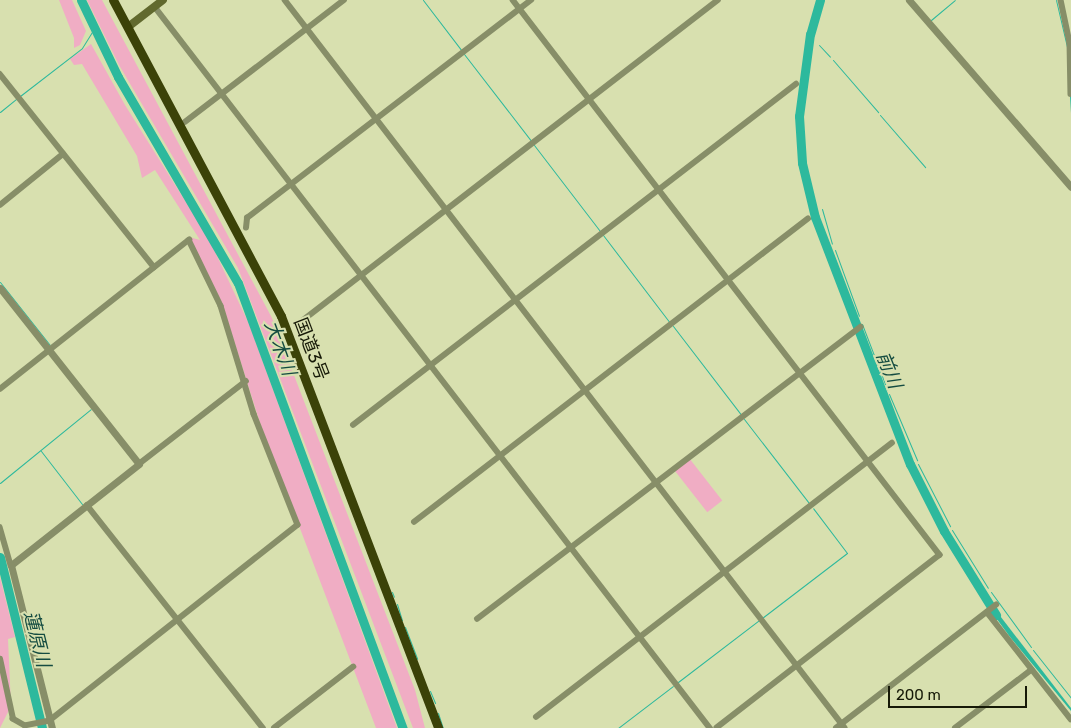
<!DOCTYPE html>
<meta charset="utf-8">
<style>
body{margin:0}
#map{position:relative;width:1071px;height:728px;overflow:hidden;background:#d8e0af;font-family:Rubik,"Noto Sans JP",sans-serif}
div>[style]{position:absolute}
.green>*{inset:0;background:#f0adc4;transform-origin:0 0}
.water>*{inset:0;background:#2db99d}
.stream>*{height:1px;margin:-0.5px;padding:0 0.5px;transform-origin:0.5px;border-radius:0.5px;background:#2db99d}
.river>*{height:9px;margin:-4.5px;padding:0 4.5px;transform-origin:4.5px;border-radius:4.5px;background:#2db99d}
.minor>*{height:5.5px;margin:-2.75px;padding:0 2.75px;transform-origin:2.75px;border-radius:2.75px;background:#878e68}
.tertiary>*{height:7px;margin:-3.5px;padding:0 3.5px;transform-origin:3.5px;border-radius:3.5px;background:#878e68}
.secondary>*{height:8px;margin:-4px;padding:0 4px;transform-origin:4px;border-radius:4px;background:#61692e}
.trunk>*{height:9px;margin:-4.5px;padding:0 4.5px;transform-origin:4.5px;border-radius:4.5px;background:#3b4208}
span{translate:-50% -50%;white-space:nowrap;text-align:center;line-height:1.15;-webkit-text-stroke:4px #d8e0af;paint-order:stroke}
.street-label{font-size:18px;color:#161907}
.water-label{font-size:19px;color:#154c41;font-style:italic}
.scale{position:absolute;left:888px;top:686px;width:139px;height:22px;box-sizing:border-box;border:2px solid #161907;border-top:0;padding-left:6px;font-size:15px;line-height:18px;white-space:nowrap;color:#161907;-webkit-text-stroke:4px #d8e0af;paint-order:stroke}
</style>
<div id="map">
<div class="green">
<div style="clip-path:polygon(59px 0,72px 0,86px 31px,80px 45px,74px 48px,74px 38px)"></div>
<div style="clip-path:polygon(87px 0,102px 0,272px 318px,415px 690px,425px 728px,413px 728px,238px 268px,119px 65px)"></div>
<div style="clip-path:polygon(91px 44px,125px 105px,209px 239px,249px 324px,397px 728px,376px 728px,261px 426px,222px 303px,189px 237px,200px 240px,155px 170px,142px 178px,137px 156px,82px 64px,74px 65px,70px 59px)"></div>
<div style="left:689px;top:458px;width:54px;height:19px;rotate:52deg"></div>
<div style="clip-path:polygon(0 577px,15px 637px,8px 639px,11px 706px,0 728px)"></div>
</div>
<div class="water">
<div style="clip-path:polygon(994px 608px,1071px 708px,1071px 711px,1010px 637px,991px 611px)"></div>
</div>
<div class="stream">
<div style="left:423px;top:0;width:64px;rotate:52.6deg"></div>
<div style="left:1056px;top:0;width:48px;rotate:76.8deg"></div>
<div style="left:1067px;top:47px;width:66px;rotate:86.5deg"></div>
<div style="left:931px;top:20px;width:31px;rotate:-40deg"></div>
<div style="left:819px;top:45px;width:16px;rotate:47deg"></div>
<div style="left:464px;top:54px;width:111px;rotate:52.3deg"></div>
<div style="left:833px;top:60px;width:69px;rotate:49.1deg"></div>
<div style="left:20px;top:96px;width:78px;rotate:-37.7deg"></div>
<div style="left:82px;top:48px;width:22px;rotate:-58deg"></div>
<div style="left:0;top:112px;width:22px;rotate:-39deg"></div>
<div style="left:880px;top:115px;width:69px;rotate:49.1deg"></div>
<div style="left:534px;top:145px;width:108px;rotate:52.5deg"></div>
<div style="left:822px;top:209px;width:36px;rotate:74deg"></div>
<div style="left:603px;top:235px;width:111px;rotate:52.7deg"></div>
<div style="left:835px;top:250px;width:70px;rotate:70deg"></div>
<div style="left:0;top:282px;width:80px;rotate:51.6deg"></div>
<div style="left:862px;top:324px;width:70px;rotate:69deg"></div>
<div style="left:673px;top:326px;width:113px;rotate:52.5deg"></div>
<div style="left:889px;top:394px;width:72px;rotate:67deg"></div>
<div style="left:744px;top:419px;width:106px;rotate:52.3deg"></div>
<div style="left:41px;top:451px;width:67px;rotate:52.3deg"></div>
<div style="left:918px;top:464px;width:70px;rotate:62.7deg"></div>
<div style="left:0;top:483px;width:117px;rotate:-39.1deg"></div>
<div style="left:952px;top:530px;width:68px;rotate:58.2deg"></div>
<div style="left:392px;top:592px;width:5px;rotate:68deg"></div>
<div style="left:991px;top:592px;width:68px;rotate:54deg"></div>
<div style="left:397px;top:604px;width:17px;rotate:73deg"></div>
<div style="left:762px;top:618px;width:107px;rotate:-37.4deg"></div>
<div style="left:847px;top:553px;width:56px;rotate:-127.1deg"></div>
<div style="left:405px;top:627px;width:34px;rotate:69deg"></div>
<div style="left:1033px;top:650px;width:61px;rotate:51.6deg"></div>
<div style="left:678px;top:682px;width:102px;rotate:-37.4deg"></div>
<div style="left:430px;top:691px;width:13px;rotate:67deg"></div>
<div style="left:438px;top:713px;width:16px;rotate:72deg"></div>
<div style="left:618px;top:728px;width:69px;rotate:-37.4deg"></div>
</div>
<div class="river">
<div style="left:81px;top:0;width:85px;rotate:64.3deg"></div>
<div style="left:118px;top:77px;width:238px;rotate:59.8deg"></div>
<div style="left:238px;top:283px;width:475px;rotate:69.7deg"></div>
<div style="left:820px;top:0;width:35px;rotate:106deg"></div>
<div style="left:810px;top:34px;width:83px;rotate:97.6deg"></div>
<div style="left:799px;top:116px;width:47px;rotate:86.3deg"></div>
<div style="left:802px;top:163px;width:56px;rotate:76.5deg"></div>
<div style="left:815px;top:217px;width:265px;rotate:69deg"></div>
<div style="left:910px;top:464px;width:75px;rotate:63.1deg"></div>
<div style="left:944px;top:531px;width:99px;rotate:58.2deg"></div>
<div style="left:0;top:557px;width:176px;rotate:76.2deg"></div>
</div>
<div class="minor">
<div style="left:285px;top:0;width:918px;rotate:52.43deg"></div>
<div style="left:513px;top:0;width:700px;rotate:52.43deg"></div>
<div style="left:940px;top:555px;width:282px;rotate:142.2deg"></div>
<div style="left:1061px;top:0;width:44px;rotate:78.2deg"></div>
<div style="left:1070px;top:43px;width:51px;rotate:88.9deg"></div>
<div style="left:155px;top:7px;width:910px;rotate:52.41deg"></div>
<div style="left:0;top:74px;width:247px;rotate:51.4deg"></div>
<div style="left:185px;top:122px;width:200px;rotate:-37.5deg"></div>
<div style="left:0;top:205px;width:81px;rotate:-39deg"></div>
<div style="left:246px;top:228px;width:10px;rotate:-84deg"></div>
<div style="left:247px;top:218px;width:358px;rotate:-37.5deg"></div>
<div style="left:302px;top:321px;width:525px;rotate:-37.66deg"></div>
<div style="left:0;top:389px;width:241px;rotate:-38.3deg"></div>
<div style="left:189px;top:240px;width:73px;rotate:64.1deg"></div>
<div style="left:221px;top:306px;width:113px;rotate:73deg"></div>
<div style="left:254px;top:414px;width:119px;rotate:68.4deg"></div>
<div style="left:298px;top:525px;width:316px;rotate:141.7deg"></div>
<div style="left:50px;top:721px;width:25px;rotate:169deg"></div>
<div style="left:25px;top:726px;width:14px;rotate:-150deg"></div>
<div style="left:13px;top:719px;width:61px;rotate:-102.2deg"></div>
<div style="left:353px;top:425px;width:559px;rotate:-37.59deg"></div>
<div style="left:139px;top:464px;width:135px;rotate:-37.8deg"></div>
<div style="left:87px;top:505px;width:284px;rotate:51.7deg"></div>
<div style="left:414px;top:522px;width:497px;rotate:-37.6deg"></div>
<div style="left:0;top:527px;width:40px;rotate:74deg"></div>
<div style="left:987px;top:612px;width:136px;rotate:51.9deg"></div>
<div style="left:477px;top:619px;width:482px;rotate:-37.3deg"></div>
<div style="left:536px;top:717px;width:449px;rotate:-37.6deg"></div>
<div style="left:274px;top:728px;width:100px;rotate:-37.7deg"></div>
<div style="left:836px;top:728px;width:202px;rotate:-37.6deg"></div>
<div style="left:955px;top:728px;width:96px;rotate:-37.3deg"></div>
</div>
<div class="tertiary">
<div style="left:909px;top:0;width:247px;rotate:49.1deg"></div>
<div style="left:0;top:288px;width:224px;rotate:51.7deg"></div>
<div style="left:139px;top:464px;width:163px;rotate:141.7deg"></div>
<div style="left:11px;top:565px;width:168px;rotate:75.9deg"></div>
</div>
<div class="secondary">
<div style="left:128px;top:27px;width:44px;rotate:-37.6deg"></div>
</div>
<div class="trunk">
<div style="left:113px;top:0;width:358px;rotate:62deg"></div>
<div style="left:281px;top:316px;width:441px;rotate:69.1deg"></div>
</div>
<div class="street-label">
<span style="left:311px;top:349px;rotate:69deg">国道3号</span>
</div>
<div class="water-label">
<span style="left:280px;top:348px;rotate:70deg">大木川</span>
<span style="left:889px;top:370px;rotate:68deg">前川</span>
<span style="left:37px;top:639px;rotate:76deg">蓮原川</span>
</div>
<div class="scale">200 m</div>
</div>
